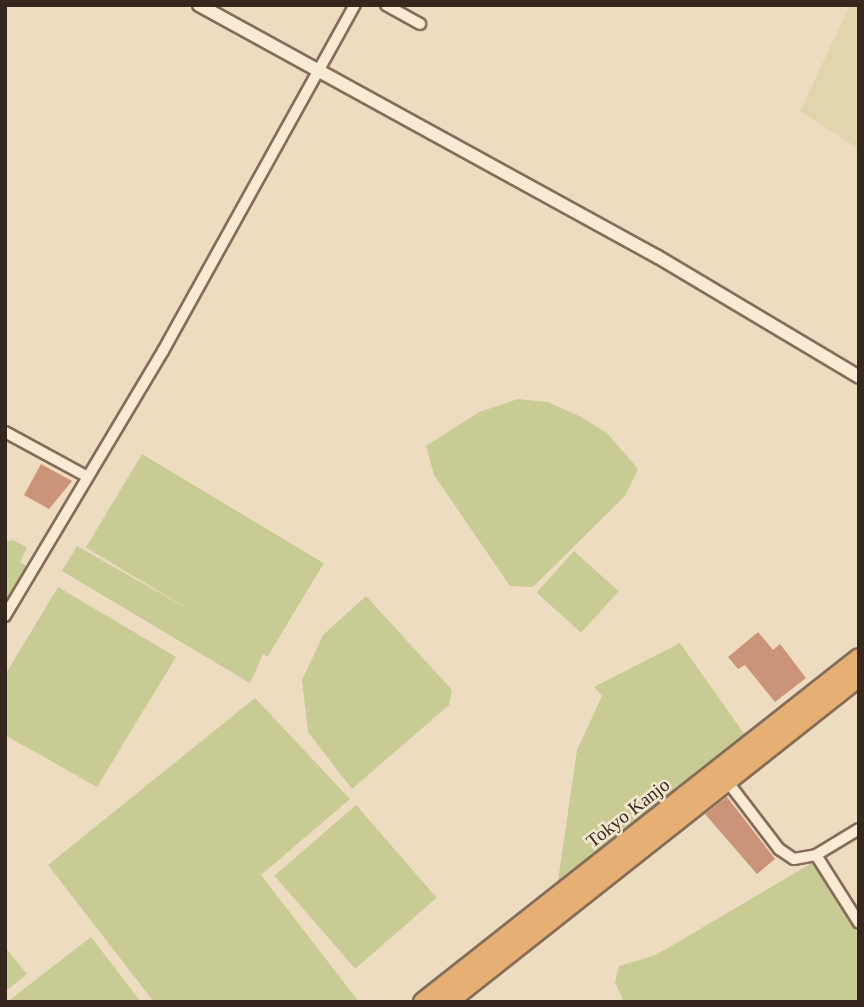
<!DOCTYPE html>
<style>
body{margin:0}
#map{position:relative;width:864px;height:1007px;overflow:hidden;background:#eddcc0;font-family:"Times New Roman",serif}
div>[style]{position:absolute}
.farmland>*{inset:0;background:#e2d5ae}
.green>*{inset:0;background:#c9cb95;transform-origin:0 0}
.building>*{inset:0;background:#cb9377}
.roads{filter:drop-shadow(2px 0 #866d59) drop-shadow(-2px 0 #866d59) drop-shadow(0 2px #866d59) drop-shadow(0 -2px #866d59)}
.minor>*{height:10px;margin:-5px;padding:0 5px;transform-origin:5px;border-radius:5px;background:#f8ead3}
.tertiary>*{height:12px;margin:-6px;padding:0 6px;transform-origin:6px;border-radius:6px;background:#f8ead3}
.trunk>*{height:18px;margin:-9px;padding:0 9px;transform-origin:9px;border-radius:9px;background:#e6b074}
span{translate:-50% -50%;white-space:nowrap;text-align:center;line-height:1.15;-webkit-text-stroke:5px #f4e7d0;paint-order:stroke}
.street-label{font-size:19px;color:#35271d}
.frame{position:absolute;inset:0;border:7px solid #35271d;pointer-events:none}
</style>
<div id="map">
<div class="farmland">
<div style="clip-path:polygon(850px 5px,859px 5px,859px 149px,800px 111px)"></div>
</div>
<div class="green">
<div style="clip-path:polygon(518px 399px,548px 402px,581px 417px,607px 433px,638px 469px,625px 496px,533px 587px,510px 586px,434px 475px,426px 446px,479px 412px)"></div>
<div style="left:142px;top:454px;width:212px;height:109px;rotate:31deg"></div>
<div style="clip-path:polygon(13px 540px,27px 547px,20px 562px,28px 567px,5px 604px,5px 542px)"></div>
<div style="clip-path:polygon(77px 546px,264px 652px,250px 683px,62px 571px)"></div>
<div style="left:574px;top:551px;width:60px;height:56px;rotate:42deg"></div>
<div style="clip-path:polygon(58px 587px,176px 657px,97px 787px,5px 735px,5px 675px)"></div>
<div style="clip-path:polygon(366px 596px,452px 690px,449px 705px,352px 789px,308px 732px,302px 680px,323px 635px)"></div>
<div style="clip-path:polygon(680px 643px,745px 735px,558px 881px,577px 750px,602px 696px,594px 687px)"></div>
<div style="clip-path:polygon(255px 698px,350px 799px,261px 875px,359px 1002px,154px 1002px,48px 865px)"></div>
<div style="left:356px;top:805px;width:123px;height:108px;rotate:49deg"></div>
<div style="clip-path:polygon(812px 863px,859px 935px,859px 1002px,624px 1002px,615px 982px,619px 966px,656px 955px)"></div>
<div style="clip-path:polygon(91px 937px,141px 1002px,7px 1002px)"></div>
<div style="clip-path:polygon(5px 947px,27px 974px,5px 992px)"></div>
</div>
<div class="building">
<div style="clip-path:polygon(41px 464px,72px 481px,49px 509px,24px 495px)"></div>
<div style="clip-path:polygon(758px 632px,773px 650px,780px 644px,806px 678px,775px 702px,745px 665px,738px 669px,728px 657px)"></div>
<div style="clip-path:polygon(727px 797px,775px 859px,757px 874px,705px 814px)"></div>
</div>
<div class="roads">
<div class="minor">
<div style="left:386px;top:5px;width:39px;rotate:29deg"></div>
<div style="left:5px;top:432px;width:94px;rotate:28.5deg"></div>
<div style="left:5px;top:616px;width:309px;rotate:-59.2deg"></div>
<div style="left:163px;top:351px;width:396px;rotate:-61deg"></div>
<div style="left:727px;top:781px;width:86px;rotate:52.6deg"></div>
<div style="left:779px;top:849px;width:18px;rotate:34deg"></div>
<div style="left:794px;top:859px;width:22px;rotate:-10deg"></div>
<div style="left:816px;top:855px;width:50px;rotate:-31.2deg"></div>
<div style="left:816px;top:855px;width:80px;rotate:57.7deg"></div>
</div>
<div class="tertiary">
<div style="left:199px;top:5px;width:524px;rotate:28.77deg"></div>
<div style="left:658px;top:257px;width:234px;rotate:30.8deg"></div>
</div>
<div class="trunk">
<div style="left:423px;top:1002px;width:555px;rotate:-38.27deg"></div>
<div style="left:448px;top:1002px;width:524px;rotate:-38.34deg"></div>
</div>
</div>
<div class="street-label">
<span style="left:628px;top:813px;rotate:-38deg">Tokyo Kanjo</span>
</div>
<div class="frame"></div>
</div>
